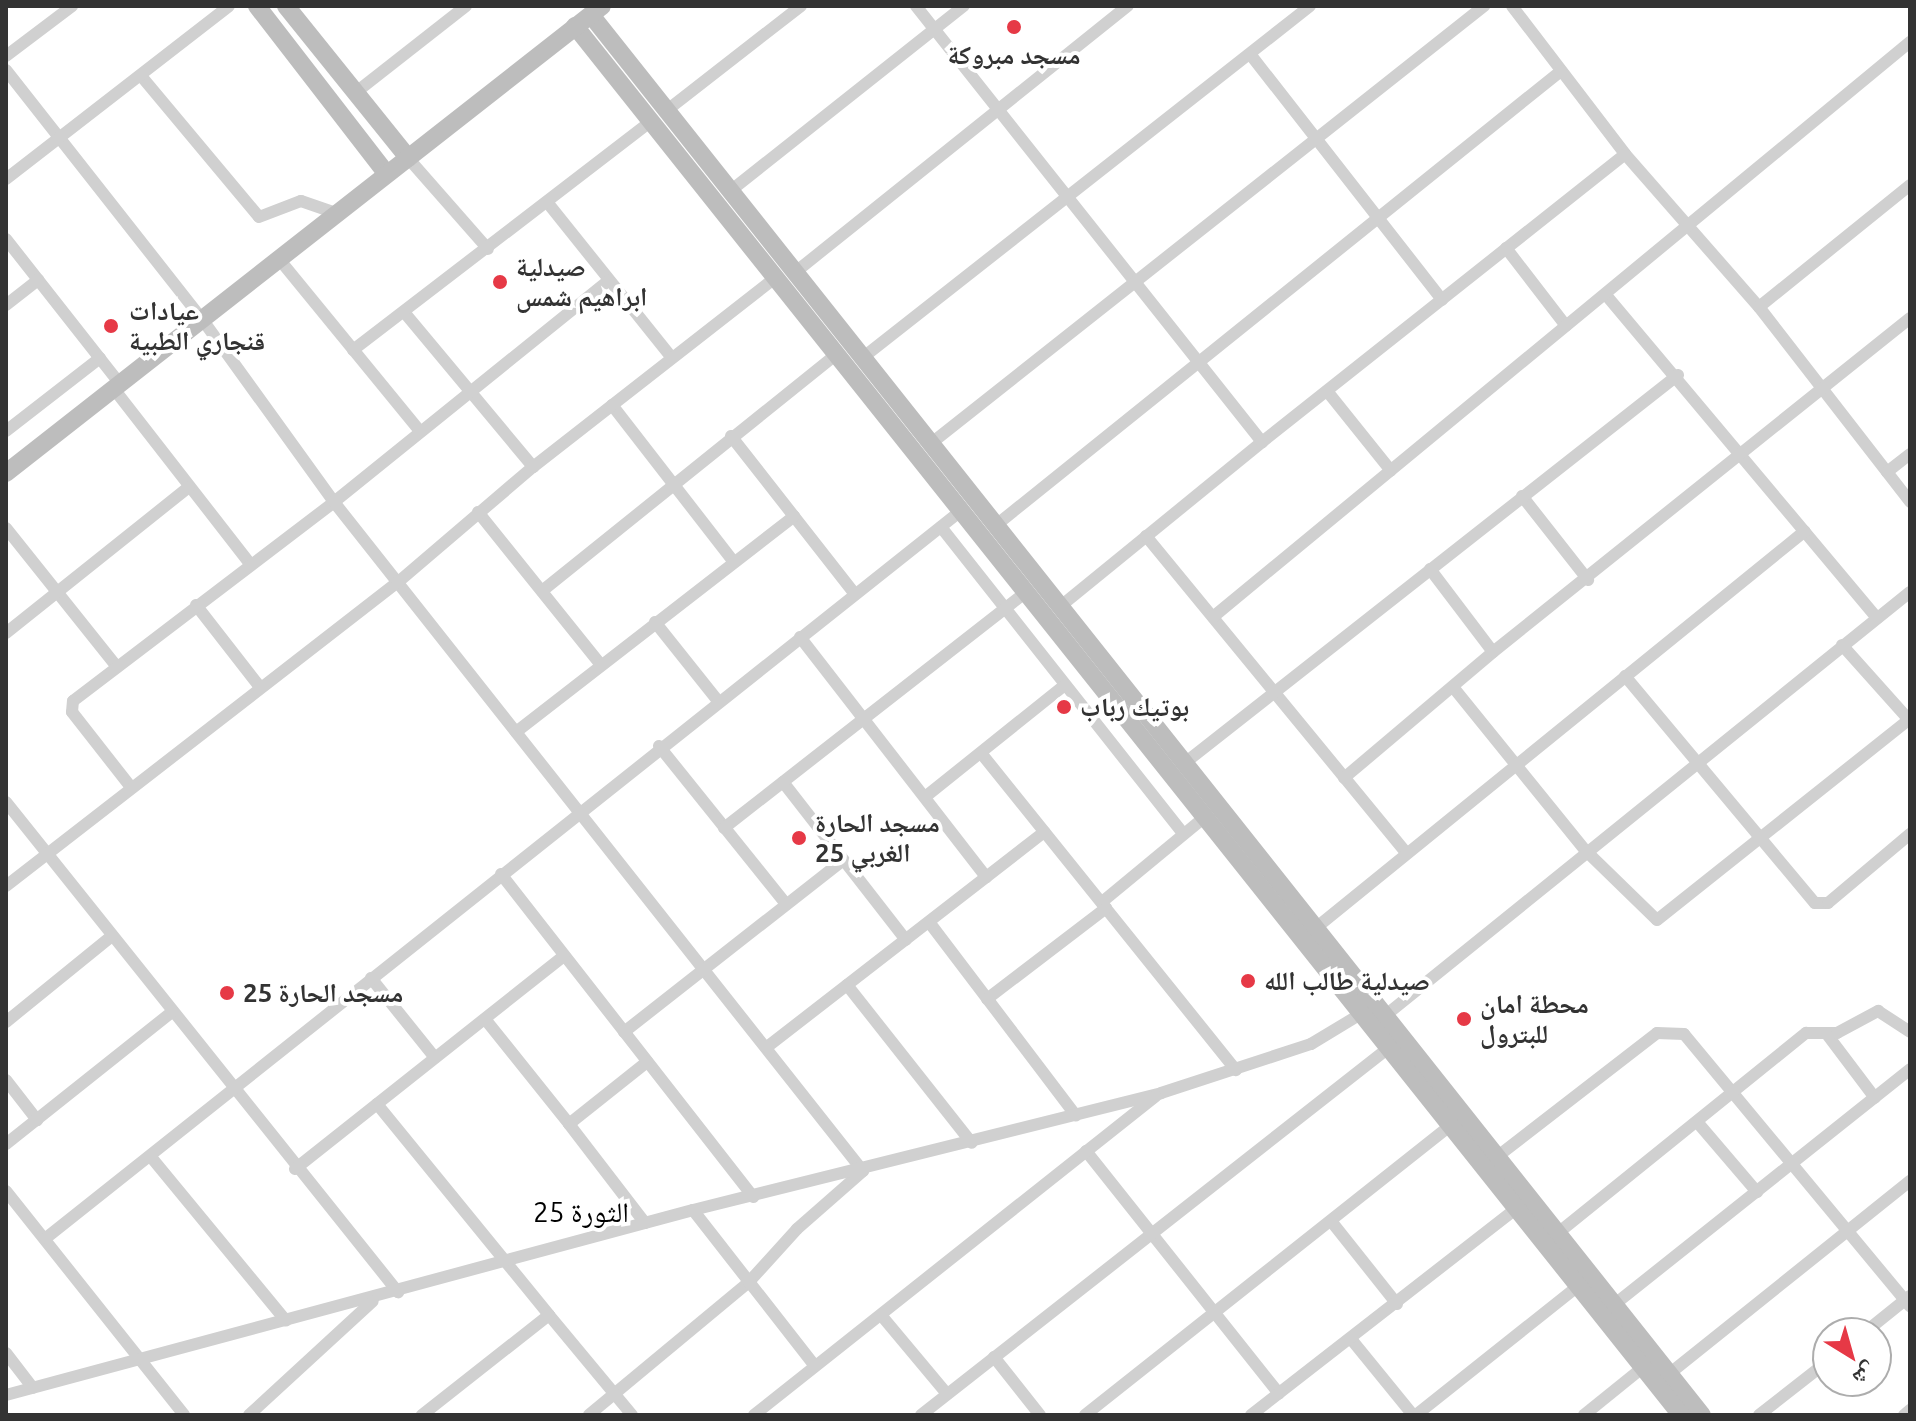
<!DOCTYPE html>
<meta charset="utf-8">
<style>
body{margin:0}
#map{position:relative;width:1916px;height:1421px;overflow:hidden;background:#fff;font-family:Ubuntu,"Noto Naskh Arabic",sans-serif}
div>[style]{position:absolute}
.street>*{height:12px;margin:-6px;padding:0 6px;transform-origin:6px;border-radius:6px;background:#d0d0d0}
.secondary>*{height:18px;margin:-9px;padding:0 9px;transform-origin:9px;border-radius:9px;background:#bdbdbd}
.dots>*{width:22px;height:22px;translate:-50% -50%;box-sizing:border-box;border:4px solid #fff;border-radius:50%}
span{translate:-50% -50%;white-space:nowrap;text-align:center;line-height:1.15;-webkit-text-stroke:8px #fff;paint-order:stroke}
.poi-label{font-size:26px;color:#333;font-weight:700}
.left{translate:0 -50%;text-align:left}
.neighbourhood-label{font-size:28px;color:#000}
.frame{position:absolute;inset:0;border:8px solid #333;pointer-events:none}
.north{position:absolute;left:1812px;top:1317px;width:80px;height:80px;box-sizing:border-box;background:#fff;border:2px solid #adadad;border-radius:50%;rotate:143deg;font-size:22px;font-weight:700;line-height:32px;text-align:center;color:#333}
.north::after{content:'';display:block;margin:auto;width:28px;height:36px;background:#e63946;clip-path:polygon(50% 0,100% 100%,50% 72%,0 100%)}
</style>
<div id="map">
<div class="street">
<div style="left:916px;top:6px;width:557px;rotate:51.57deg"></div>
<div style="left:1262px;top:442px;width:259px;rotate:140.8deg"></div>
<div style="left:1512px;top:6px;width:186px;rotate:52.6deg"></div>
<div style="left:1625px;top:154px;width:203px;rotate:48.8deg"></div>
<div style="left:1759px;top:307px;width:247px;rotate:52.2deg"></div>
<div style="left:1250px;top:54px;width:312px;rotate:52deg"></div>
<div style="left:6px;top:56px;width:83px;rotate:-37.1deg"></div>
<div style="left:6px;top:70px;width:317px;rotate:51.8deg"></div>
<div style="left:202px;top:319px;width:226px;rotate:54.2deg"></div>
<div style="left:334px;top:502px;width:853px;rotate:51.67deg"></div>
<div style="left:863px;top:1171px;width:88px;rotate:138.7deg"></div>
<div style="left:797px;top:1229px;width:72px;rotate:132.2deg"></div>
<div style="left:749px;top:1282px;width:208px;rotate:140.3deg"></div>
<div style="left:142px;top:77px;width:182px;rotate:50.1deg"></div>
<div style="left:259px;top:217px;width:45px;rotate:-20.9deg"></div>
<div style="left:301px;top:201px;width:36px;rotate:19deg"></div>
<div style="left:355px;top:93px;width:141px;rotate:-38.1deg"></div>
<div style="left:666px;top:111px;width:171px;rotate:-37.9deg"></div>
<div style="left:408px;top:158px;width:121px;rotate:48.7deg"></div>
<div style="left:6px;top:179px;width:282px;rotate:-37.8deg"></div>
<div style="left:729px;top:192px;width:300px;rotate:-38.4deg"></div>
<div style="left:547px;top:202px;width:198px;rotate:51.3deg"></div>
<div style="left:6px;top:239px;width:184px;rotate:51.8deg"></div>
<div style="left:1506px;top:248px;width:98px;rotate:52.4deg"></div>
<div style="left:279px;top:259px;width:222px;rotate:50.7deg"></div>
<div style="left:793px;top:274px;width:429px;rotate:-38.7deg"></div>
<div style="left:1606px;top:295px;width:422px;rotate:50deg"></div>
<div style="left:6px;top:305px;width:41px;rotate:-38deg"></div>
<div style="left:1759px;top:307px;width:194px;rotate:-38.9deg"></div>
<div style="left:404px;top:312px;width:202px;rotate:50.2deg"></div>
<div style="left:353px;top:350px;width:376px;rotate:-37.5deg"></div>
<div style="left:861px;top:359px;width:571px;rotate:-38.17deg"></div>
<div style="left:114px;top:389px;width:223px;rotate:52.1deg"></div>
<div style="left:1327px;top:391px;width:102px;rotate:51.3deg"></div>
<div style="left:612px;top:405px;width:197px;rotate:52.2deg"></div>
<div style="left:6px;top:431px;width:119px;rotate:-37.8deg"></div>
<div style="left:731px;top:436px;width:201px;rotate:51.9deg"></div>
<div style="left:1262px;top:442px;width:463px;rotate:-38.4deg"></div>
<div style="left:929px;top:445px;width:708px;rotate:-38.34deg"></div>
<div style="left:1887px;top:472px;width:29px;rotate:-38deg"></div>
<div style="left:1522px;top:496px;width:107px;rotate:51.8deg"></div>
<div style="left:478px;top:512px;width:195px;rotate:51.2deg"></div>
<div style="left:995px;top:526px;width:726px;rotate:-38.8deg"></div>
<div style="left:941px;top:527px;width:390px;rotate:51.7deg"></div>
<div style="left:6px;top:528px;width:178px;rotate:51.4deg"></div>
<div style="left:1146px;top:536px;width:410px;rotate:50.6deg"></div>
<div style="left:1430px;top:569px;width:104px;rotate:52.8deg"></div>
<div style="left:542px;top:591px;width:378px;rotate:-38.8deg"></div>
<div style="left:196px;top:605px;width:103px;rotate:52.1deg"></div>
<div style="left:1213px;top:617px;width:904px;rotate:-39.52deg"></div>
<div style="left:655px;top:622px;width:101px;rotate:51.4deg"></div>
<div style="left:6px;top:633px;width:234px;rotate:-38.6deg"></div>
<div style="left:800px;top:637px;width:304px;rotate:52.2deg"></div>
<div style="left:1842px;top:645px;width:102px;rotate:48.2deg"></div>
<div style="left:1625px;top:676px;width:296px;rotate:50.1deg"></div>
<div style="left:1815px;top:903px;width:13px"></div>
<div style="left:1828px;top:903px;width:107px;rotate:-40.1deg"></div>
<div style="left:1453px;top:687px;width:210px;rotate:51deg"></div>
<div style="left:1585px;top:850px;width:100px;rotate:44.2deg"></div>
<div style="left:1657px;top:920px;width:323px;rotate:-38.5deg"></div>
<div style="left:516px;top:732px;width:352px;rotate:-37.8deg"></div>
<div style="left:659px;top:746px;width:203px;rotate:51.2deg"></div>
<div style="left:981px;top:753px;width:407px;rotate:51.2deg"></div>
<div style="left:1186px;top:762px;width:626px;rotate:-38.19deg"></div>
<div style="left:1344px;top:778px;width:195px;rotate:-40.2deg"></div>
<div style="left:1493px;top:652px;width:534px;rotate:-38.69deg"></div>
<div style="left:783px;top:782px;width:200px;rotate:52.1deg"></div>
<div style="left:130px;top:786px;width:94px;rotate:-128.1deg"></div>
<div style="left:72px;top:712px;width:11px;rotate:-85deg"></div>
<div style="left:73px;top:701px;width:328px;rotate:-37.3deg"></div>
<div style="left:334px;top:502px;width:353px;rotate:-38.9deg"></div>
<div style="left:925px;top:797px;width:179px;rotate:-38.7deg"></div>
<div style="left:6px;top:802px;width:628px;rotate:51.34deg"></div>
<div style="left:724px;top:828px;width:385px;rotate:-38deg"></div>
<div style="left:501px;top:874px;width:410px;rotate:52deg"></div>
<div style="left:6px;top:886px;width:495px;rotate:-37.8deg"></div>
<div style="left:397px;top:583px;width:179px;rotate:-40.5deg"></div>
<div style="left:533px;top:467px;width:307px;rotate:-38deg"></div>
<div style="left:1102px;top:902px;width:136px;rotate:-39.6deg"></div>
<div style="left:929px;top:922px;width:243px;rotate:52.8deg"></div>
<div style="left:1317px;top:927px;width:628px;rotate:-39.06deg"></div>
<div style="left:371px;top:978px;width:102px;rotate:51.3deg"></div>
<div style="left:847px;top:985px;width:201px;rotate:51.7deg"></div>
<div style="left:987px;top:999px;width:150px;rotate:-37.4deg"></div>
<div style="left:1386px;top:1015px;width:673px;rotate:-38.91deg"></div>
<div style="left:485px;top:1019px;width:134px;rotate:51.3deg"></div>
<div style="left:6px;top:1022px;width:136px;rotate:-39.1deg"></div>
<div style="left:624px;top:1032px;width:278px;rotate:-38.1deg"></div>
<div style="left:1826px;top:1033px;width:81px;rotate:53deg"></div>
<div style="left:767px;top:1047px;width:351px;rotate:-37.8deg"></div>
<div style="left:6px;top:1080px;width:51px;rotate:52.2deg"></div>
<div style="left:377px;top:1104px;width:272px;rotate:50.8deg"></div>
<div style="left:549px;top:1315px;width:162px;rotate:141.8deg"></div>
<div style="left:1698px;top:1123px;width:91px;rotate:49.5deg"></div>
<div style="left:6px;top:1144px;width:213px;rotate:-38.5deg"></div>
<div style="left:1086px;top:1151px;width:310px;rotate:51.5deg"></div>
<div style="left:1498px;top:1156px;width:201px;rotate:-37.7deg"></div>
<div style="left:1657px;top:1033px;width:27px;rotate:2deg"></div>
<div style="left:1684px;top:1034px;width:354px;rotate:50.3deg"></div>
<div style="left:151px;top:1157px;width:212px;rotate:50.5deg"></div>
<div style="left:295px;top:1169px;width:343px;rotate:-38.4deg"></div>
<div style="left:6px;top:1191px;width:286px;rotate:51.5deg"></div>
<div style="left:693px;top:1210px;width:198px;rotate:52deg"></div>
<div style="left:1331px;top:1221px;width:106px;rotate:51.5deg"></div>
<div style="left:645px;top:1223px;width:125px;rotate:-127.5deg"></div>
<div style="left:569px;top:1124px;width:100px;rotate:-38.5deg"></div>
<div style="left:1558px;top:1233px;width:319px;rotate:-38.9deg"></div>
<div style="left:1806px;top:1033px;width:31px"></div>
<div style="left:1837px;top:1033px;width:47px;rotate:-28.2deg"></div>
<div style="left:1878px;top:1011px;width:38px;rotate:33deg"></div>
<div style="left:46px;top:1238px;width:1170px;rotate:-38.48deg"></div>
<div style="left:1615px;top:1304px;width:377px;rotate:-38.5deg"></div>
<div style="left:549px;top:1315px;width:130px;rotate:50.3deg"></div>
<div style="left:881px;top:1315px;width:103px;rotate:50.1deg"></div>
<div style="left:1864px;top:1333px;width:59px;rotate:-38.8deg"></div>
<div style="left:1351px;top:1339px;width:98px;rotate:50.8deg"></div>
<div style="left:6px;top:1353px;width:44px;rotate:52.4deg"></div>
<div style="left:994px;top:1357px;width:74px;rotate:51.6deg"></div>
<div style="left:1669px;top:1374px;width:309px;rotate:-38.7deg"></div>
<div style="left:6px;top:1395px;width:711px;rotate:-15.07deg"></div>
<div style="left:693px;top:1210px;width:482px;rotate:-14deg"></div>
<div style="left:1161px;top:1093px;width:158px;rotate:-18.1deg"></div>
<div style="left:1311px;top:1044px;width:62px;rotate:-31.1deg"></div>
<div style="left:249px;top:1415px;width:168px;rotate:-42.6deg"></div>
<div style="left:754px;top:1415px;width:513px;rotate:-38.43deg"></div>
<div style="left:921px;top:1415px;width:598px;rotate:-38.14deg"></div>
<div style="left:1085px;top:1415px;width:467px;rotate:-38.4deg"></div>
<div style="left:1251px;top:1415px;width:337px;rotate:-37.9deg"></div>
<div style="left:1416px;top:1415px;width:207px;rotate:-38.5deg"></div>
<div style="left:1584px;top:1415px;width:75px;rotate:-39deg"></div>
<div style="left:1759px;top:1415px;width:88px;rotate:-38deg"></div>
<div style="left:1904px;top:1415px;width:8px;rotate:-40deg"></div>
</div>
<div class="secondary">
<div style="left:257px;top:6px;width:212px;rotate:52.3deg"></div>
<div style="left:286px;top:6px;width:195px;rotate:51.2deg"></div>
<div style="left:591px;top:15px;width:1787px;rotate:51.57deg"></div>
<div style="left:575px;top:26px;width:1776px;rotate:51.47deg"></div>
<div style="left:6px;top:473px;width:757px;rotate:-38.08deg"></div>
</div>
<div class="dots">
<div style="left:1014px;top:27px;background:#e63946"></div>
<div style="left:500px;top:282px;background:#e63946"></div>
<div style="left:111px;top:326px;background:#e63946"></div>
<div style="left:1064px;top:707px;background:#e63946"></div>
<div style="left:799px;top:838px;background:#e63946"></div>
<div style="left:1248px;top:981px;background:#e63946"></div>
<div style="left:227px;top:993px;background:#e63946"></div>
<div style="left:1464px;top:1019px;background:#e63946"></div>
</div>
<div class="poi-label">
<span style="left:1014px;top:55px">مسجد مبروكة</span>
<span class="left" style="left:516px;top:282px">صيدلية<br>ابراهيم شمس</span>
<span class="left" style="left:129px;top:326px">عيادات<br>قنجاري الطبية</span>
<span class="left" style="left:1080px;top:707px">بوتيك رباب</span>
<span class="left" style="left:815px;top:838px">مسجد الحارة<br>25 الغربي</span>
<span class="left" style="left:1264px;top:981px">صيدلية طالب الله</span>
<span class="left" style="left:243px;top:993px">مسجد الحارة 25</span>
<span class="left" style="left:1480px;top:1019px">محطة امان<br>للبترول</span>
</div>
<div class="neighbourhood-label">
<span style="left:581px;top:1212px">الثورة 25</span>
</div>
<div class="frame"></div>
<div class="north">ش</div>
</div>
